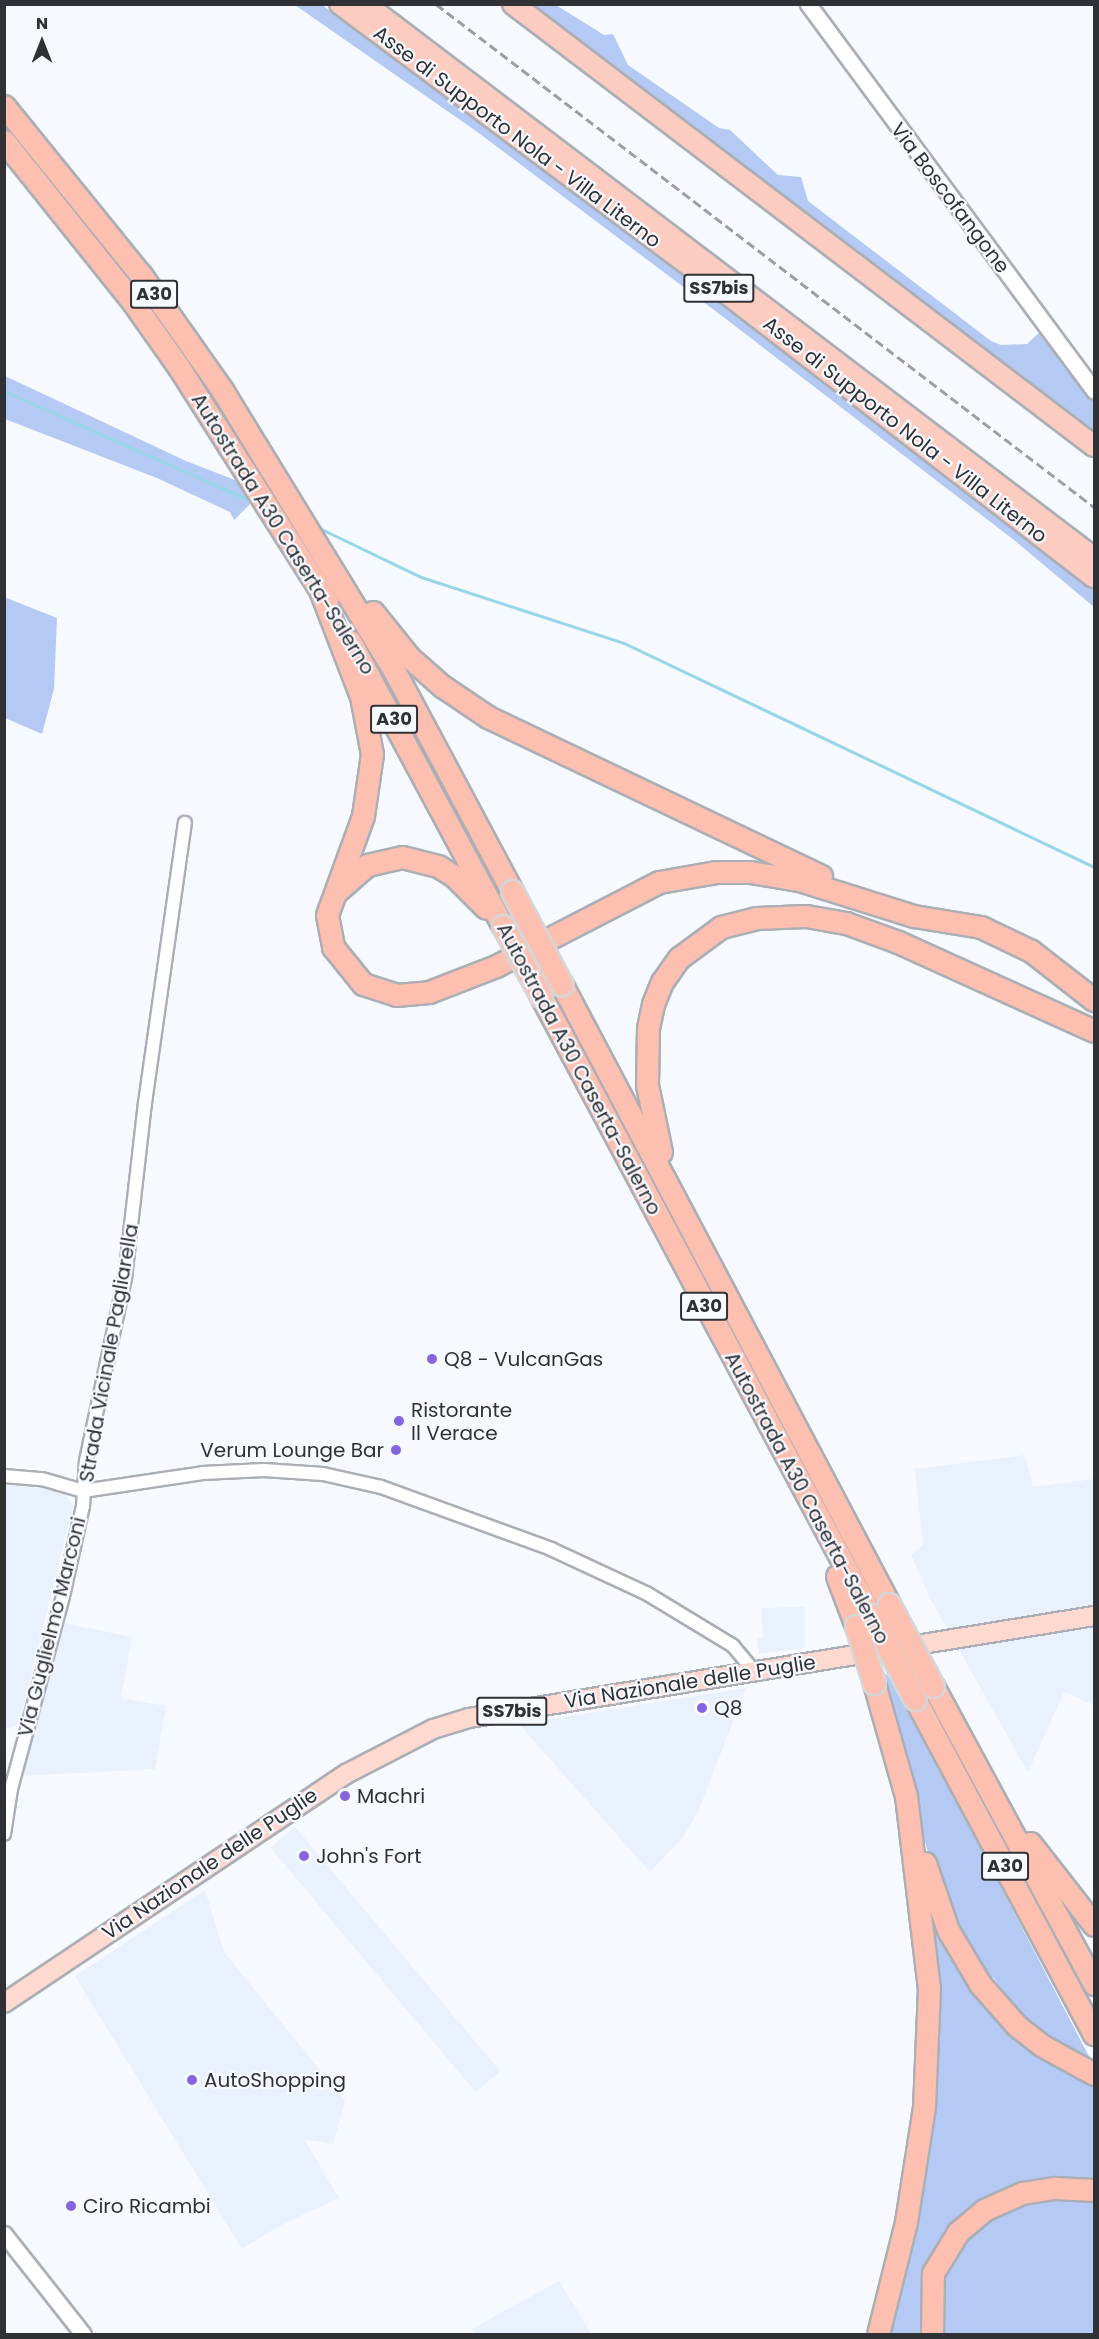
<!DOCTYPE html>
<style>
body{margin:0}
#map{position:relative;width:1099px;height:2339px;overflow:hidden;background:#f6f9ff;font-family:Poppins,sans-serif}
div>[style]{position:absolute}
.built>*{inset:0;background:#e9f0fe;transform-origin:0 0}
.green>*{inset:0;background:#b4caf4}
.stream>*{height:3px;margin:-1.5px;padding:0 1.5px;transform-origin:1.5px;border-radius:1.5px;background:#97d5e8}
.roads{filter:drop-shadow(2px 0 #abafb5) drop-shadow(-2px 0 #abafb5) drop-shadow(0 2px #abafb5) drop-shadow(0 -2px #abafb5)}
.minor>*{height:12px;margin:-6px;padding:0 6px;transform-origin:6px;border-radius:6px;background:#fff}
.tertiary>*{height:15px;margin:-7.5px;padding:0 7.5px;transform-origin:7.5px;border-radius:7.5px;background:#fff}
.primary>*{height:18px;margin:-9px;padding:0 9px;transform-origin:9px;border-radius:9px;background:#fdd9d0}
.trunk>*{height:20px;margin:-10px;padding:0 10px;transform-origin:10px;border-radius:10px;background:#fcccc0}
.motorway>*{height:21px;margin:-10.5px;padding:0 10.5px;transform-origin:10.5px;border-radius:10.5px;background:#fcbfb0}
.rail>*{height:3px;margin-top:-1.5px;transform-origin:0;background:repeating-linear-gradient(90deg,#9c9ea3 0 9px,transparent 0 13.5px)}
.bridges{filter:drop-shadow(2px 0 #d6d6d6) drop-shadow(-2px 0 #d6d6d6) drop-shadow(0 2px #d6d6d6) drop-shadow(0 -2px #d6d6d6)}
.motorway-bridge>*{height:21px;margin:-10.5px;padding:0 10.5px;transform-origin:10.5px;border-radius:10.5px;background:#fcbfb0}
.dots>*{width:16px;height:16px;translate:-50% -50%;box-sizing:border-box;border:3px solid #f6f9ff;border-radius:50%}
span{translate:-50% -50%;white-space:nowrap;text-align:center;line-height:1.15;-webkit-text-stroke:4.5px #f6f9ff;paint-order:stroke}
.shield-label span{padding:2px 4px;background:#f6f9ff;border:2px solid;border-radius:4px;-webkit-text-stroke-width:0}
.shield-label{font-size:18px;color:#303134;font-weight:700}
.street-label{font-size:20px;color:#303134}
.poi-label{font-size:20px;color:#303134}
.left{translate:0 -50%;text-align:left}
.right{translate:-100% -50%;text-align:right}
.frame{position:absolute;inset:0;border:6px solid #303134;pointer-events:none}
.north{position:absolute;left:12px;top:12px;width:60px;height:60px;-webkit-text-stroke:4px #f6f9ff;paint-order:stroke;rotate:0deg;font-size:16px;font-weight:700;line-height:24px;text-align:center;color:#303134}
.north::after{content:'';display:block;margin:auto;width:21px;height:27px;background:#303134;clip-path:polygon(50% 0,100% 100%,50% 72%,0 100%)}
</style>
<div id="map">
<div class="built">
<div style="clip-path:polygon(1025px 1455px,1033px 1487px,1094px 1479px,1094px 1705px,1064px 1692px,1028px 1772px,930px 1598px,911px 1555px,923px 1545px,915px 1469px)"></div>
<div style="clip-path:polygon(4px 1484px,63px 1491px,73px 1506px,19px 1725px,5px 1729px)"></div>
<div style="clip-path:polygon(804px 1607px,804px 1648px,759px 1654px,757px 1638px,763px 1638px,761px 1608px)"></div>
<div style="clip-path:polygon(63px 1623px,132px 1637px,121px 1698px,166px 1706px,155px 1769px,17px 1776px)"></div>
<div style="clip-path:polygon(746px 1688px,698px 1812px,683px 1837px,650px 1872px,519px 1724px)"></div>
<div style="left:295px;top:1827px;width:319px;height:32px;rotate:50deg"></div>
<div style="clip-path:polygon(205px 1890px,224px 1952px,345px 2101px,333px 2144px,304px 2139px,339px 2198px,279px 2226px,242px 2249px,75px 1976px)"></div>
<div style="clip-path:polygon(559px 2281px,591px 2334px,475px 2334px,472px 2329px)"></div>
</div>
<div class="green">
<div style="clip-path:polygon(295px 5px,322px 5px,861px 405px,1094px 590px,1094px 607px,1014px 540px,726px 319px,476px 131px)"></div>
<div style="clip-path:polygon(525px 5px,556px 5px,604px 35px,613px 34px,628px 65px,719px 128px,730px 130px,778px 175px,801px 177px,808px 201px,991px 341px,1001px 345px,1027px 344px,1041px 331px,1094px 402px,1094px 438px)"></div>
<div style="clip-path:polygon(5px 376px,186px 461px,235px 480px,251px 503px,234px 520px,230px 512px,157px 478px,5px 419px)"></div>
<div style="clip-path:polygon(4px 597px,57px 618px,54px 689px,42px 734px,5px 718px)"></div>
<div style="clip-path:polygon(887px 1674px,993px 1872px,1094px 2066px,1026px 2024px,993px 1977px,986px 1983px,939px 1891px,878px 1677px)"></div>
<div style="clip-path:polygon(926px 1902px,959px 1962px,1094px 2081px,1094px 2186px,999px 2193px,925px 2292px,923px 2334px,879px 2334px,908px 2219px)"></div>
<div style="clip-path:polygon(1029px 2194px,1094px 2196px,1094px 2334px,935px 2334px,936px 2281px,981px 2218px,987px 2225px)"></div>
</div>
<div class="stream">
<div style="left:4px;top:391px;width:275px;rotate:24deg"></div>
<div style="left:317px;top:527px;width:115px;rotate:25.7deg"></div>
<div style="left:421px;top:577px;width:213px;rotate:18deg"></div>
<div style="left:624px;top:643px;width:521px;rotate:25.48deg"></div>
</div>
<div class="roads">
<div class="minor">
<div style="left:4px;top:1476px;width:38px;rotate:5deg"></div>
<div style="left:42px;top:1479px;width:43px;rotate:16.3deg"></div>
<div style="left:83px;top:1491px;width:121px;rotate:-8.5deg"></div>
<div style="left:203px;top:1473px;width:61px;rotate:-2.8deg"></div>
<div style="left:264px;top:1470px;width:59px;rotate:3.9deg"></div>
<div style="left:323px;top:1474px;width:59px;rotate:12.6deg"></div>
<div style="left:381px;top:1487px;width:181px;rotate:20deg"></div>
<div style="left:551px;top:1549px;width:105px;rotate:24.9deg"></div>
<div style="left:646px;top:1593px;width:102px;rotate:31.3deg"></div>
<div style="left:733px;top:1646px;width:34px;rotate:50deg"></div>
<div style="left:4px;top:1834px;width:46px;rotate:-81.2deg"></div>
<div style="left:11px;top:1789px;width:200px;rotate:-74.9deg"></div>
<div style="left:63px;top:1596px;width:92px;rotate:-77.5deg"></div>
<div style="left:83px;top:1506px;width:45px;rotate:-86.2deg"></div>
<div style="left:86px;top:1461px;width:187px;rotate:-78deg"></div>
<div style="left:125px;top:1278px;width:176px;rotate:-83.5deg"></div>
<div style="left:145px;top:1103px;width:283px;rotate:-81.9deg"></div>
</div>
<div class="tertiary">
<div style="left:808px;top:4px;width:481px;rotate:53.5deg"></div>
<div style="left:4px;top:2234px;width:127px;rotate:51.7deg"></div>
</div>
<div class="primary">
<div style="left:4px;top:2003px;width:412px;rotate:-33.8deg"></div>
<div style="left:346px;top:1774px;width:98px;rotate:-27.3deg"></div>
<div style="left:433px;top:1729px;width:38px;rotate:-17deg"></div>
<div style="left:469px;top:1718px;width:633px;rotate:-9.27deg"></div>
</div>
<div class="trunk">
<div style="left:340px;top:4px;width:476px;rotate:36.8deg"></div>
<div style="left:721px;top:289px;width:471px;rotate:37.7deg"></div>
<div style="left:365px;top:4px;width:916px;rotate:37.23deg"></div>
<div style="left:513px;top:4px;width:730px;rotate:37.26deg"></div>
</div>
<div class="motorway">
<div style="left:4px;top:106px;width:218px;rotate:51deg"></div>
<div style="left:141px;top:275px;width:141px;rotate:54.8deg"></div>
<div style="left:222px;top:390px;width:333px;rotate:58.5deg"></div>
<div style="left:396px;top:674px;width:246px;rotate:61.9deg"></div>
<div style="left:4px;top:141px;width:201px;rotate:51.3deg"></div>
<div style="left:130px;top:298px;width:87px;rotate:54.8deg"></div>
<div style="left:180px;top:369px;width:275px;rotate:57.6deg"></div>
<div style="left:320px;top:590px;width:114px;rotate:68.9deg"></div>
<div style="left:361px;top:696px;width:59px;rotate:79.3deg"></div>
<div style="left:372px;top:754px;width:63px;rotate:98.3deg"></div>
<div style="left:363px;top:816px;width:105px;rotate:110deg"></div>
<div style="left:327px;top:915px;width:33px;rotate:79deg"></div>
<div style="left:333px;top:947px;width:48px;rotate:51deg"></div>
<div style="left:363px;top:984px;width:35px;rotate:18deg"></div>
<div style="left:396px;top:995px;width:33px;rotate:-5deg"></div>
<div style="left:429px;top:992px;width:72px;rotate:-21.2deg"></div>
<div style="left:496px;top:966px;width:183px;rotate:-27.3deg"></div>
<div style="left:659px;top:882px;width:59px;rotate:-9.8deg"></div>
<div style="left:717px;top:872px;width:33px"></div>
<div style="left:750px;top:872px;width:50px;rotate:9.3deg"></div>
<div style="left:799px;top:880px;width:121px;rotate:17.4deg"></div>
<div style="left:914px;top:916px;width:68px;rotate:9.3deg"></div>
<div style="left:981px;top:927px;width:55px;rotate:25.6deg"></div>
<div style="left:1031px;top:951px;width:80px;rotate:37.9deg"></div>
<div style="left:373px;top:612px;width:59px;rotate:51.2deg"></div>
<div style="left:410px;top:658px;width:43px;rotate:41.2deg"></div>
<div style="left:442px;top:686px;width:55px;rotate:34deg"></div>
<div style="left:488px;top:717px;width:369px;rotate:25.5deg"></div>
<div style="left:350px;top:641px;width:323px;rotate:61.8deg"></div>
<div style="left:336px;top:892px;width:41px;rotate:-41.1deg"></div>
<div style="left:367px;top:865px;width:36px;rotate:-13deg"></div>
<div style="left:402px;top:857px;width:37px;rotate:14deg"></div>
<div style="left:438px;top:866px;width:19px;rotate:32deg"></div>
<div style="left:454px;top:876px;width:45px;rotate:45deg"></div>
<div style="left:562px;top:985px;width:700px;rotate:62.15deg"></div>
<div style="left:541px;top:996px;width:701px;rotate:61.94deg"></div>
<div style="left:661px;top:1152px;width:68px;rotate:-101.8deg"></div>
<div style="left:647px;top:1085px;width:57px;rotate:-89deg"></div>
<div style="left:648px;top:1028px;width:25px;rotate:-78deg"></div>
<div style="left:653px;top:1004px;width:24px;rotate:-68deg"></div>
<div style="left:662px;top:982px;width:29px;rotate:-55deg"></div>
<div style="left:679px;top:958px;width:52px;rotate:-36.4deg"></div>
<div style="left:721px;top:927px;width:36px;rotate:-14deg"></div>
<div style="left:756px;top:918px;width:50px;rotate:-2.3deg"></div>
<div style="left:806px;top:916px;width:41px;rotate:9.9deg"></div>
<div style="left:846px;top:923px;width:55px;rotate:20.1deg"></div>
<div style="left:898px;top:942px;width:215px;rotate:24.4deg"></div>
<div style="left:837px;top:1576px;width:53px;rotate:69.2deg"></div>
<div style="left:874px;top:1683px;width:117px;rotate:74.2deg"></div>
<div style="left:906px;top:1796px;width:193px;rotate:83.2deg"></div>
<div style="left:929px;top:1988px;width:119px;rotate:92.4deg"></div>
<div style="left:924px;top:2107px;width:116px;rotate:98.9deg"></div>
<div style="left:906px;top:2222px;width:115px;rotate:104deg"></div>
<div style="left:933px;top:1686px;width:339px;rotate:61.6deg"></div>
<div style="left:915px;top:1699px;width:380px;rotate:61.9deg"></div>
<div style="left:1030px;top:1843px;width:104px;rotate:52deg"></div>
<div style="left:925px;top:1863px;width:71px;rotate:71.1deg"></div>
<div style="left:948px;top:1930px;width:63px;rotate:59.3deg"></div>
<div style="left:980px;top:1984px;width:56px;rotate:48.6deg"></div>
<div style="left:1017px;top:2026px;width:31px;rotate:38deg"></div>
<div style="left:1041px;top:2045px;width:60px;rotate:28.7deg"></div>
<div style="left:932px;top:2334px;width:61px;rotate:-89.1deg"></div>
<div style="left:933px;top:2273px;width:48px;rotate:-58.6deg"></div>
<div style="left:958px;top:2232px;width:34px;rotate:-40deg"></div>
<div style="left:984px;top:2210px;width:42px;rotate:-24.1deg"></div>
<div style="left:1022px;top:2193px;width:33px;rotate:-9deg"></div>
<div style="left:1055px;top:2188px;width:39px;rotate:3deg"></div>
</div>
</div>
<div class="rail">
<div style="left:436px;top:4px;width:828px;rotate:37.4deg"></div>
</div>
<div class="bridges">
<div class="motorway-bridge">
<div style="left:512px;top:891px;width:106px;rotate:62deg"></div>
<div style="left:503px;top:926px;width:80px;rotate:61.5deg"></div>
<div style="left:889px;top:1604px;width:93px;rotate:61.8deg"></div>
<div style="left:871px;top:1615px;width:95px;rotate:62.4deg"></div>
<div style="left:856px;top:1626px;width:60px;rotate:72.5deg"></div>
</div>
</div>
<div class="dots">
<div style="left:432px;top:1359px;background:#8564e0"></div>
<div style="left:399px;top:1421px;background:#8564e0"></div>
<div style="left:396px;top:1450px;background:#8564e0"></div>
<div style="left:702px;top:1708px;background:#8564e0"></div>
<div style="left:345px;top:1796px;background:#8564e0"></div>
<div style="left:304px;top:1856px;background:#8564e0"></div>
<div style="left:192px;top:2080px;background:#8564e0"></div>
<div style="left:71px;top:2206px;background:#8564e0"></div>
</div>
<div class="shield-label">
<span style="left:719px;top:288px">SS7bis</span>
<span style="left:154px;top:294px">A30</span>
<span style="left:394px;top:719px">A30</span>
<span style="left:704px;top:1306px">A30</span>
<span style="left:512px;top:1711px">SS7bis</span>
<span style="left:1005px;top:1866px">A30</span>
</div>
<div class="street-label">
<span style="left:517px;top:137px;rotate:37deg">Asse di Supporto Nola - Villa Literno</span>
<span style="left:950px;top:198px;rotate:53deg">Via Boscofangone</span>
<span style="left:905px;top:430px;rotate:38deg">Asse di Supporto Nola - Villa Literno</span>
<span style="left:283px;top:534px;rotate:58deg">Autostrada A30 Caserta-Salerno</span>
<span style="left:579px;top:1069px;rotate:62deg">Autostrada A30 Caserta-Salerno</span>
<span style="left:109px;top:1353px;rotate:-80deg">Strada Vicinale Pagliarella</span>
<span style="left:807px;top:1498px;rotate:62deg">Autostrada A30 Caserta-Salerno</span>
<span style="left:52px;top:1627px;rotate:-76deg">Via Guglielmo Marconi</span>
<span style="left:690px;top:1682px;rotate:-9deg">Via Nazionale delle Puglie</span>
<span style="left:210px;top:1864px;rotate:-34deg">Via Nazionale delle Puglie</span>
</div>
<div class="poi-label">
<span class="left" style="left:444px;top:1359px">Q8 - VulcanGas</span>
<span class="left" style="left:411px;top:1422px">Ristorante<br>Il Verace</span>
<span class="right" style="left:384px;top:1450px">Verum Lounge Bar</span>
<span class="left" style="left:714px;top:1708px">Q8</span>
<span class="left" style="left:357px;top:1796px">Machri</span>
<span class="left" style="left:316px;top:1856px">John's Fort</span>
<span class="left" style="left:204px;top:2080px">AutoShopping</span>
<span class="left" style="left:83px;top:2206px">Ciro Ricambi</span>
</div>
<div class="frame"></div>
<div class="north">N</div>
</div>
